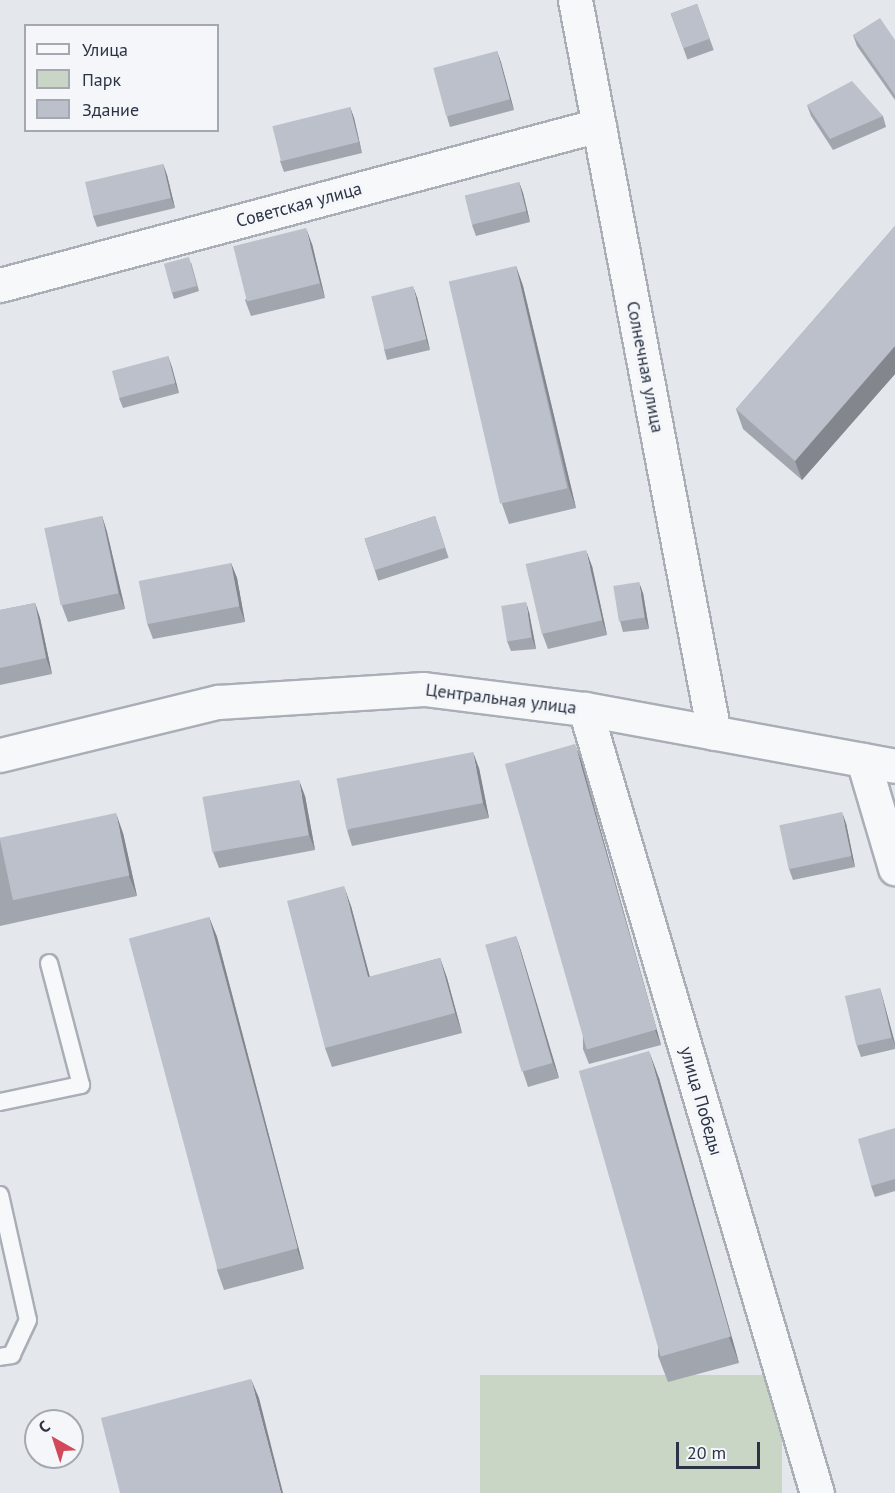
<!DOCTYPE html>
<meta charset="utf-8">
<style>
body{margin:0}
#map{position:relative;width:895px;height:1493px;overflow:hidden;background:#e4e7ec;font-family:"PT Sans",sans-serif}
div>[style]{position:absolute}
.green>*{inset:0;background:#c9d6c5;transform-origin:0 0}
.roads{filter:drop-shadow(2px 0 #a9aeb7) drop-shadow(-2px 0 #a9aeb7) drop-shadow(0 2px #a9aeb7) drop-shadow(0 -2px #a9aeb7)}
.service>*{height:16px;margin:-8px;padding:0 8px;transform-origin:8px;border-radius:8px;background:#f7f8fa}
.minor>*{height:33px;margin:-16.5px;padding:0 16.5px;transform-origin:16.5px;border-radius:16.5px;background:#f7f8fa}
.tertiary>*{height:33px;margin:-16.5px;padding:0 16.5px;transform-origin:16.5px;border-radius:16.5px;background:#f7f8fa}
.wall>*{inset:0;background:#a1a5ae;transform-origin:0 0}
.shaded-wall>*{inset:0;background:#83868d}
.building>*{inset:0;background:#bbc0ca;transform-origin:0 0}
span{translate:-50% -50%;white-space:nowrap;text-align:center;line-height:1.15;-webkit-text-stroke:6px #f4f6f9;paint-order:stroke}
.street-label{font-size:18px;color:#2b3445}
.legend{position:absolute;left:24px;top:24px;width:195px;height:108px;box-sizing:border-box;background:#f4f6f9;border:2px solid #a4a8b1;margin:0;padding:8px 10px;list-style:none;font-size:18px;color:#2b3445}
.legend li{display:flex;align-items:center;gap:12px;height:30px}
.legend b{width:30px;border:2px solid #a4a8b1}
.north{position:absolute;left:24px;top:1409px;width:60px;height:60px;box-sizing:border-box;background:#f4f6f9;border:2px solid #a4a8b1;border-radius:50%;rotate:321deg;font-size:16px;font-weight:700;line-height:24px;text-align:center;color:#2b3445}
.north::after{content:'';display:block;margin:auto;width:21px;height:27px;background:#d1495b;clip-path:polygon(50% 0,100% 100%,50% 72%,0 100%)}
.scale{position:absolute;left:676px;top:1442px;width:84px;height:27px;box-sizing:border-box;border:3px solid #2b3445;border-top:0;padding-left:8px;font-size:18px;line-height:21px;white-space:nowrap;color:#2b3445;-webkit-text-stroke:4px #f4f6f9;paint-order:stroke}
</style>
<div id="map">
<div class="green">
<div style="left:480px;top:1375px;width:302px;height:118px"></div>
</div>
<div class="roads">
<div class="service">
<div style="left:0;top:1102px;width:83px;rotate:-11.9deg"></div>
<div style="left:81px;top:1085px;width:126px;rotate:-104.7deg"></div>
<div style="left:0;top:1195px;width:128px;rotate:77.4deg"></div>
<div style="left:28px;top:1320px;width:38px;rotate:115deg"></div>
<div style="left:12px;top:1355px;width:12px;rotate:171deg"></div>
</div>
<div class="minor">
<div style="left:575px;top:0;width:746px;rotate:79.26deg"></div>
<div style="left:0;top:285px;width:620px;rotate:-14.96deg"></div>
<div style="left:585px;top:709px;width:818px;rotate:73.52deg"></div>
<div style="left:863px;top:760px;width:113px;rotate:73.5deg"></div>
</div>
<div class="tertiary">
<div style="left:0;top:755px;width:224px;rotate:-13.7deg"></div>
<div style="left:218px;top:702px;width:206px;rotate:-3.6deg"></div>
<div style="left:424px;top:689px;width:162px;rotate:7.1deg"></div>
<div style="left:585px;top:709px;width:315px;rotate:10.4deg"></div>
</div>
</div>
<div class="wall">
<div style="left:697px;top:4px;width:49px;height:28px;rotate:70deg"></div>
<div style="clip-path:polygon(853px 35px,895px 40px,895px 100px,857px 46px)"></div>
<div style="clip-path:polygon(497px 51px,514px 110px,450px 127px,447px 117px)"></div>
<div style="clip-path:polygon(807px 105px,883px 116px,886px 127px,833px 150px,811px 116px)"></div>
<div style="clip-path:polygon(350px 107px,354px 118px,362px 153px,284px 172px,280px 161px)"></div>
<div style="clip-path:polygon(163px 164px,167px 175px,175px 208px,97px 227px,93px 216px)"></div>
<div style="clip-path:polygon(519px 182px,523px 193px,530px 222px,476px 236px,472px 225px)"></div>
<div style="clip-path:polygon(895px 226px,895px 374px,802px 480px,743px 429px,736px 409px)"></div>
<div style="clip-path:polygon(312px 244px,325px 298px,251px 316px,245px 300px)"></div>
<div style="clip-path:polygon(191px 262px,199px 291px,174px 299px,172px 293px)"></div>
<div style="clip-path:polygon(516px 266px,523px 286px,576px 508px,509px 524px,502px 504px)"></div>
<div style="clip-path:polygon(417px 297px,430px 350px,387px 360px,384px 349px)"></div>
<div style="clip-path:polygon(168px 356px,179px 393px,123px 408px,119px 398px)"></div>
<div style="clip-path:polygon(102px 516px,107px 532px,125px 609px,68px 622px,62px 606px)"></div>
<div style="left:435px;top:516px;width:44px;height:74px;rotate:72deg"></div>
<div style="clip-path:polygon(231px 563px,237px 578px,245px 622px,153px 639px,147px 623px)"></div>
<div style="clip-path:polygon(592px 566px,607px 635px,548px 649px,542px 633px)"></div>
<div style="clip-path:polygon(643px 593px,649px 629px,623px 632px,620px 621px)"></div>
<div style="clip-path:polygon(35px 603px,40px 618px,52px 674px,0 685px,0 610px)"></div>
<div style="clip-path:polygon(529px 612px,536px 649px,511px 651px,507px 641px)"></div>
<div style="clip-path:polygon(581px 760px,661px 1045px,589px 1064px,583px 1049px)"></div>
<div style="clip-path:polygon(479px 768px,489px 818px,352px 846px,347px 830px)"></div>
<div style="clip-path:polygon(305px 796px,315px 850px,219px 868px,213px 852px)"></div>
<div style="clip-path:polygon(846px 823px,855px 867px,793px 880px,789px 869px)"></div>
<div style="clip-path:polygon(123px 833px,137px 896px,0 926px,0 838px)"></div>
<div style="clip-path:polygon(351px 906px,370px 977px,440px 958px,447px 978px,462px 1033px,332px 1067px,325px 1048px)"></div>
<div style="clip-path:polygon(209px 917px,217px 937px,304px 1269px,224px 1290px,217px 1270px)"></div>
<div style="clip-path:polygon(516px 936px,521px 951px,559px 1078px,528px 1087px,523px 1072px)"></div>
<div style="clip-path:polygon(880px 988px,895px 1043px,895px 1049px,861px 1057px,857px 1046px)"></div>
<div style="clip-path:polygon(659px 1078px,739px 1363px,668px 1382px,658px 1356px)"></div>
<div style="clip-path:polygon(895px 1128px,895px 1191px,875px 1197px,871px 1186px)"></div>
</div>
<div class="shaded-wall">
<div style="clip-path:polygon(497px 51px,501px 62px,514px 110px,510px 99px)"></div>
<div style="clip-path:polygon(350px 107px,354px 118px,362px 153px,359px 142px)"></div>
<div style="clip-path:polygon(163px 164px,167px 175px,175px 208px,171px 198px)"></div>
<div style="clip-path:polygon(519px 182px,523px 193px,530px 222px,526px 211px)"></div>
<div style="clip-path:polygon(306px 228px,312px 244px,325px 298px,320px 283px)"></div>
<div style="clip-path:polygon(516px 266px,523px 286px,576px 508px,569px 488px)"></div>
<div style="clip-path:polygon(413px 286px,417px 297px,430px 350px,426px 339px)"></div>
<div style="clip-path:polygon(895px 346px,895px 374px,802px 480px,795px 461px)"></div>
<div style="clip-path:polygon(168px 356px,172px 367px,179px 393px,175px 383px)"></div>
<div style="clip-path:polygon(102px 516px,107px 532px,125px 609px,119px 593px)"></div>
<div style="clip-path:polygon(586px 550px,592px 566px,607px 635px,602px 620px)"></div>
<div style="clip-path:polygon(231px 563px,237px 578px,245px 622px,239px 606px)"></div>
<div style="clip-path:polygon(639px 582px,643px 593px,649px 629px,645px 618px)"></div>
<div style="clip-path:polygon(526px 602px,529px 612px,536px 649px,532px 638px)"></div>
<div style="clip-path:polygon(35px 603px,40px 618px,52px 674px,46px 658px)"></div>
<div style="clip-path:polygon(575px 744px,581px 760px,661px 1045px,655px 1030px)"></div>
<div style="clip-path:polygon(473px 752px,479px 768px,489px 818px,483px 803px)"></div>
<div style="clip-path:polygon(299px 780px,305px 796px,315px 850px,309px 835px)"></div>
<div style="clip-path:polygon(842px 812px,846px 823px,855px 867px,851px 856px)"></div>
<div style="clip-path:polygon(116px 813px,123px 833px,137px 896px,129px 876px)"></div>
<div style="clip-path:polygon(344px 886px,351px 906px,375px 997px,368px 977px)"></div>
<div style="clip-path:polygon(209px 917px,217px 937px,304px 1269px,297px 1249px)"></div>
<div style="clip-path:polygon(516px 936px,521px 951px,559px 1078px,553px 1063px)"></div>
<div style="clip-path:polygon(440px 958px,447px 978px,462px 1033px,455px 1013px)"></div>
<div style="clip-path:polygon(880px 988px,883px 999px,895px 1044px,892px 1038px)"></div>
<div style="clip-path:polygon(649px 1051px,659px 1078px,739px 1363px,729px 1337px)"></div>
<div style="clip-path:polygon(251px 1379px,259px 1398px,283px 1493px,281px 1493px)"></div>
</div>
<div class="building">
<div style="left:697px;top:4px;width:37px;height:28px;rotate:70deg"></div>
<div style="clip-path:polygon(880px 18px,895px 40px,895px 95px,853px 35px)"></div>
<div style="left:497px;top:51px;width:50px;height:66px;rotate:75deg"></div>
<div style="clip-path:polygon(852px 81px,883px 116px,830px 139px,807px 105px)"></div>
<div style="left:350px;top:107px;width:36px;height:80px;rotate:76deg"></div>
<div style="left:163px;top:164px;width:35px;height:80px;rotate:77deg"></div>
<div style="left:519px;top:182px;width:30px;height:56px;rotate:76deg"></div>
<div style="clip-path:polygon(895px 226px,895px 346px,795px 461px,736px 409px)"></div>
<div style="left:306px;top:228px;width:57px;height:75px;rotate:76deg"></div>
<div style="left:189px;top:257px;width:30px;height:26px;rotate:75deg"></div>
<div style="left:516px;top:266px;width:228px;height:69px;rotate:77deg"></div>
<div style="left:413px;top:286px;width:55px;height:43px;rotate:76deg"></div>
<div style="left:168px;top:356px;width:28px;height:58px;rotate:75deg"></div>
<div style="left:102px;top:516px;width:79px;height:59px;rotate:78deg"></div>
<div style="left:435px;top:516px;width:33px;height:74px;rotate:72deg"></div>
<div style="left:586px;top:550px;width:72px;height:62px;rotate:77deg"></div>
<div style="left:231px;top:563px;width:44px;height:94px;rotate:79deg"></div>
<div style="left:639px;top:582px;width:36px;height:26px;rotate:81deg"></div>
<div style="left:526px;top:602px;width:36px;height:25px;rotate:81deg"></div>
<div style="clip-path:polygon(35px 603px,46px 658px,0 668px,0 610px)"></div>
<div style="left:575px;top:744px;width:297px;height:73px;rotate:74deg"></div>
<div style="left:473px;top:752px;width:52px;height:139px;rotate:79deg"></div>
<div style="left:299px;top:780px;width:56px;height:98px;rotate:80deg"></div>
<div style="left:842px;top:812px;width:45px;height:64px;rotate:78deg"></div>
<div style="left:116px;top:813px;width:64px;height:119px;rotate:78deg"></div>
<div style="clip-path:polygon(344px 886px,368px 977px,440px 958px,455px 1013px,325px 1048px,287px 901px)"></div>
<div style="left:209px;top:917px;width:343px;height:83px;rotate:75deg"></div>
<div style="left:516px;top:936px;width:132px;height:32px;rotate:74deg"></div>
<div style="left:880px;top:988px;width:51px;height:36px;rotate:77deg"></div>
<div style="left:649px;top:1051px;width:297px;height:73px;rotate:74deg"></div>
<div style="clip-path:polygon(895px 1128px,895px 1179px,871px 1186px,858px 1139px)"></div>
<div style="clip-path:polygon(251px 1379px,281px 1493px,120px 1493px,101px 1418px)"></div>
</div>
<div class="street-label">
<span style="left:299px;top:205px;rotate:-15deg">Советская улица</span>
<span style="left:645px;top:367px;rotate:79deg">Солнечная улица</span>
<span style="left:501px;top:699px;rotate:7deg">Центральная улица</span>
<span style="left:701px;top:1101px;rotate:74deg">улица Победы</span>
</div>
<ul class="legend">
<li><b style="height:8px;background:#f7f8fa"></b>Улица</li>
<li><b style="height:16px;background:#c9d6c5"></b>Парк</li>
<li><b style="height:16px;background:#bbc0ca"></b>Здание</li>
</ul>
<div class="north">С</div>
<div class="scale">20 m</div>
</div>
